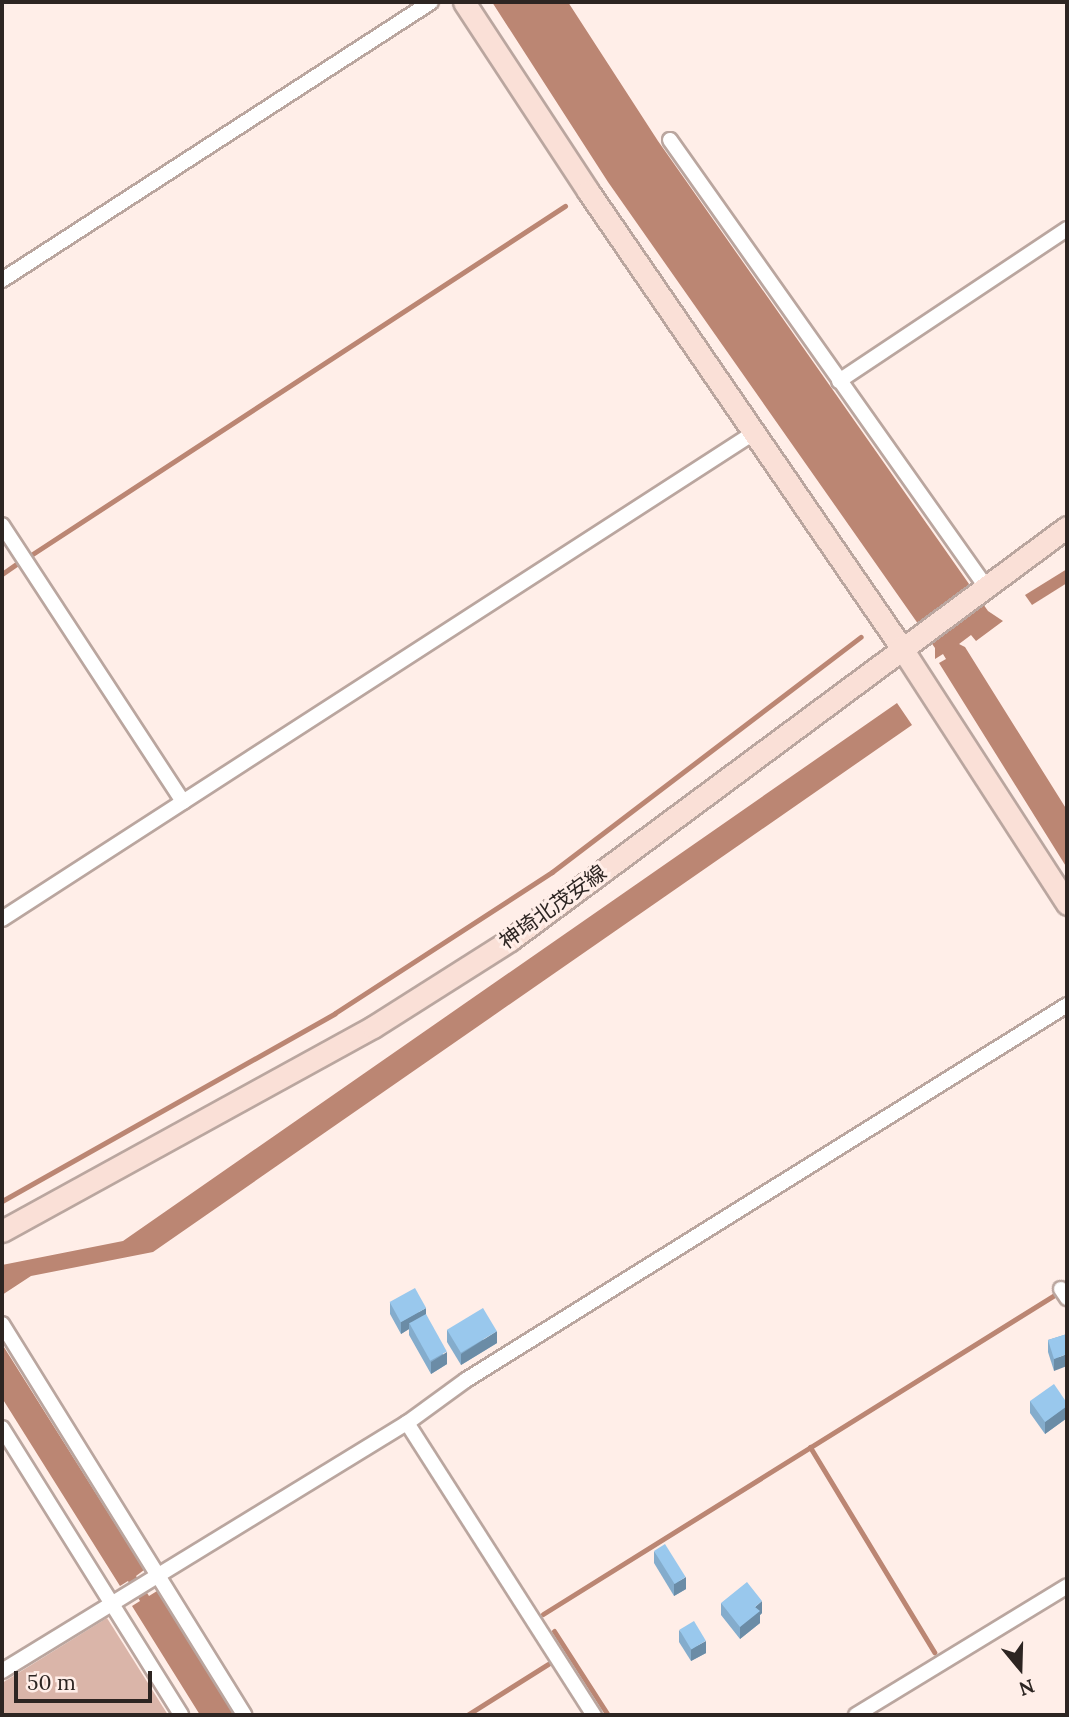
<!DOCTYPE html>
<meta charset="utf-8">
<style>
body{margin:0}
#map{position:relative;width:1069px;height:1717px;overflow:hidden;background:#ffeee8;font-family:Lora,"Noto Sans JP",serif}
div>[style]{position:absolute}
.green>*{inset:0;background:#dab5a9}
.water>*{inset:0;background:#bb8673}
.stream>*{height:5px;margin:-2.5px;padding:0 2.5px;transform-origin:2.5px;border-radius:2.5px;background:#bb8673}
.roads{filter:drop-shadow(2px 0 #baa69f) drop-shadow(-2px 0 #baa69f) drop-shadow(0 2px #baa69f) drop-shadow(0 -2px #baa69f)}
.street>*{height:14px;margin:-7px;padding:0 7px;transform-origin:7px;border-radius:7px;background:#fff}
.secondary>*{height:21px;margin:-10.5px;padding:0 10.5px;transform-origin:10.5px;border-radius:10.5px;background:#fae0d7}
.wall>*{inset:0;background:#84accc}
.shaded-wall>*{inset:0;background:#6b8ca6}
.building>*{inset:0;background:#99c8ed;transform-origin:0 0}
span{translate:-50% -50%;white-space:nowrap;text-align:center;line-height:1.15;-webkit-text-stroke:6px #ffeee8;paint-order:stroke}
.street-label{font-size:21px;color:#2d2522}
.frame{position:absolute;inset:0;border:4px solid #2d2522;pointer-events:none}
.north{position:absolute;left:985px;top:1633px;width:70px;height:70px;-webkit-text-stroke:5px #ffeee8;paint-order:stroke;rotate:161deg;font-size:19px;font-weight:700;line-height:28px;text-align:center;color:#2d2522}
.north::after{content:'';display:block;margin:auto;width:24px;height:32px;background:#2d2522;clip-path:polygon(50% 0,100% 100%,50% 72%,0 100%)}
.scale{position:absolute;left:14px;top:1671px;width:138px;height:32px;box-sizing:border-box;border:4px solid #2d2522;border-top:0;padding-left:9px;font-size:21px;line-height:24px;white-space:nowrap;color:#2d2522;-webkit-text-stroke:5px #ffeee8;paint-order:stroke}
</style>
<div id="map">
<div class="green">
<div style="clip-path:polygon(107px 1618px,168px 1715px,2px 1715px,2px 1683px)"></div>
</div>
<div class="water">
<div style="clip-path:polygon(492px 2px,568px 2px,658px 141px,988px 611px,1003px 621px,976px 641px,971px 635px,959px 644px,965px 647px,1067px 810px,1067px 868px,939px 663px,946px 659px,943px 654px,935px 659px,935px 648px,608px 182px)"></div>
<div style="clip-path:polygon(1067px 569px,1067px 583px,1032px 605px,1025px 595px)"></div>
<div style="clip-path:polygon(897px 703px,912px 725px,153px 1252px,31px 1276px,2px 1295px,2px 1265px,123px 1241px)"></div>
<div style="clip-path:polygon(2px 1344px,144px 1570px,136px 1576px,149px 1596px,157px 1591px,234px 1715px,200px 1715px,132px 1606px,140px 1601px,128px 1581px,120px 1586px,2px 1398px)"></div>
</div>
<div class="stream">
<div style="left:31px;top:555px;width:638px;rotate:-33.17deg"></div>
<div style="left:2px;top:574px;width:19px;rotate:-35deg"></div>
<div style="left:2px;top:1201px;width:382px;rotate:-29.4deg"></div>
<div style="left:335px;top:1013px;width:259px;rotate:-33deg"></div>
<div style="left:552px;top:872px;width:388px;rotate:-37.3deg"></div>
<div style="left:810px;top:1447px;width:240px;rotate:58.8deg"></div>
<div style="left:543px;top:1614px;width:605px;rotate:-31.96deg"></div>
<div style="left:554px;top:1631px;width:100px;rotate:57.3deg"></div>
<div style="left:467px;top:1715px;width:96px;rotate:-32.2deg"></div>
</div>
<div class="roads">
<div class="street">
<div style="left:670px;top:140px;width:547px;rotate:54.74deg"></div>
<div style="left:2px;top:280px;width:511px;rotate:-32.94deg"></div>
<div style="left:839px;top:381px;width:274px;rotate:-33.7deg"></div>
<div style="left:2px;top:525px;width:331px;rotate:56.8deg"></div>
<div style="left:2px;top:919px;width:897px;rotate:-32.89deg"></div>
<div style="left:1061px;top:1289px;width:11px;rotate:56deg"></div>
<div style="left:2px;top:1324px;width:460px;rotate:58.2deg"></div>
<div style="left:407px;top:1423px;width:347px;rotate:57.4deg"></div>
<div style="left:2px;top:1428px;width:338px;rotate:58deg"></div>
<div style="left:2px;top:1671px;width:475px;rotate:-31.5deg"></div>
<div style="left:407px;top:1423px;width:73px;rotate:-36.1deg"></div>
<div style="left:466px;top:1380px;width:708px;rotate:-31.96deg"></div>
<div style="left:856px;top:1715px;width:247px;rotate:-31.4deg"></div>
</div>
<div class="secondary">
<div style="left:464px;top:2px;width:226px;rotate:56.7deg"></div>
<div style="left:588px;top:191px;width:553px;rotate:55.53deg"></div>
<div style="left:901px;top:647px;width:306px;rotate:57.1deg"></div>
<div style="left:2px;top:1231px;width:423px;rotate:-28.8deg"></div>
<div style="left:373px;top:1027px;width:162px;rotate:-32.4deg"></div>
<div style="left:510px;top:940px;width:693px;rotate:-36.56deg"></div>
</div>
</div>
<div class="wall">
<div style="clip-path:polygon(390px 1302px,426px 1315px,447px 1364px,431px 1374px,409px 1335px,409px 1329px,401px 1334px,390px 1314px)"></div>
<div style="clip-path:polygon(447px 1330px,497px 1343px,461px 1365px,447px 1342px)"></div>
<div style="clip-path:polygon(1067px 1334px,1054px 1371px,1048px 1352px,1048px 1340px)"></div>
<div style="clip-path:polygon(1030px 1401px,1067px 1403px,1067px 1418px,1045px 1434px,1030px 1413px)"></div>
<div style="clip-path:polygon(654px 1551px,686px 1589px,674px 1596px,654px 1563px)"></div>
<div style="clip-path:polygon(721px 1603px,762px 1613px,760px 1615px,760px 1623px,740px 1639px,721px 1615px)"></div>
<div style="clip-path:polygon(679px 1630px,706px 1653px,691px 1661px,679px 1642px)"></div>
</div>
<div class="shaded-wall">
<div style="clip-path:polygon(426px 1308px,426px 1320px,409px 1323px,409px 1329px,401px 1334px,401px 1322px)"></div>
<div style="clip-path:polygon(497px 1331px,497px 1343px,461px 1365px,461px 1354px)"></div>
<div style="clip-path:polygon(447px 1352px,447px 1364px,431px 1374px,431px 1362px)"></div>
<div style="clip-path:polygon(1067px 1354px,1067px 1366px,1054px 1371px,1054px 1359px)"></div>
<div style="clip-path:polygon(1067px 1406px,1067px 1418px,1045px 1434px,1045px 1422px)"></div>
<div style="clip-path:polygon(686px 1577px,686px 1589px,674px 1596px,674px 1584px)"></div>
<div style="clip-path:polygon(762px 1601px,762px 1613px,760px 1615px,760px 1623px,740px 1639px,740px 1627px,755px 1607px)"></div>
<div style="clip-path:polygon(706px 1641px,706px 1653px,691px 1661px,691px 1649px)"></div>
</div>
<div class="building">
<div style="left:415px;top:1288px;width:23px;height:29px;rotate:61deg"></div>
<div style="left:483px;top:1308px;width:27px;height:42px;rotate:59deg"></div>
<div style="left:426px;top:1314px;width:43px;height:19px;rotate:61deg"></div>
<div style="clip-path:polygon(1067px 1334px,1067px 1354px,1054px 1359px,1048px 1340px)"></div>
<div style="clip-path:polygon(1054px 1384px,1067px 1403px,1067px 1406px,1045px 1422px,1030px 1401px)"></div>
<div style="left:665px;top:1544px;width:39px;height:13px;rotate:58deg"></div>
<div style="clip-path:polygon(747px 1582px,762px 1601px,755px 1607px,760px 1611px,740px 1627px,721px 1603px)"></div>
<div style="left:694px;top:1621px;width:23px;height:17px;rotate:59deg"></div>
</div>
<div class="street-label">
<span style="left:553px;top:907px;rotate:-36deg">神埼北茂安線</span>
</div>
<div class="frame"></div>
<div class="north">N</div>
<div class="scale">50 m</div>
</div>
